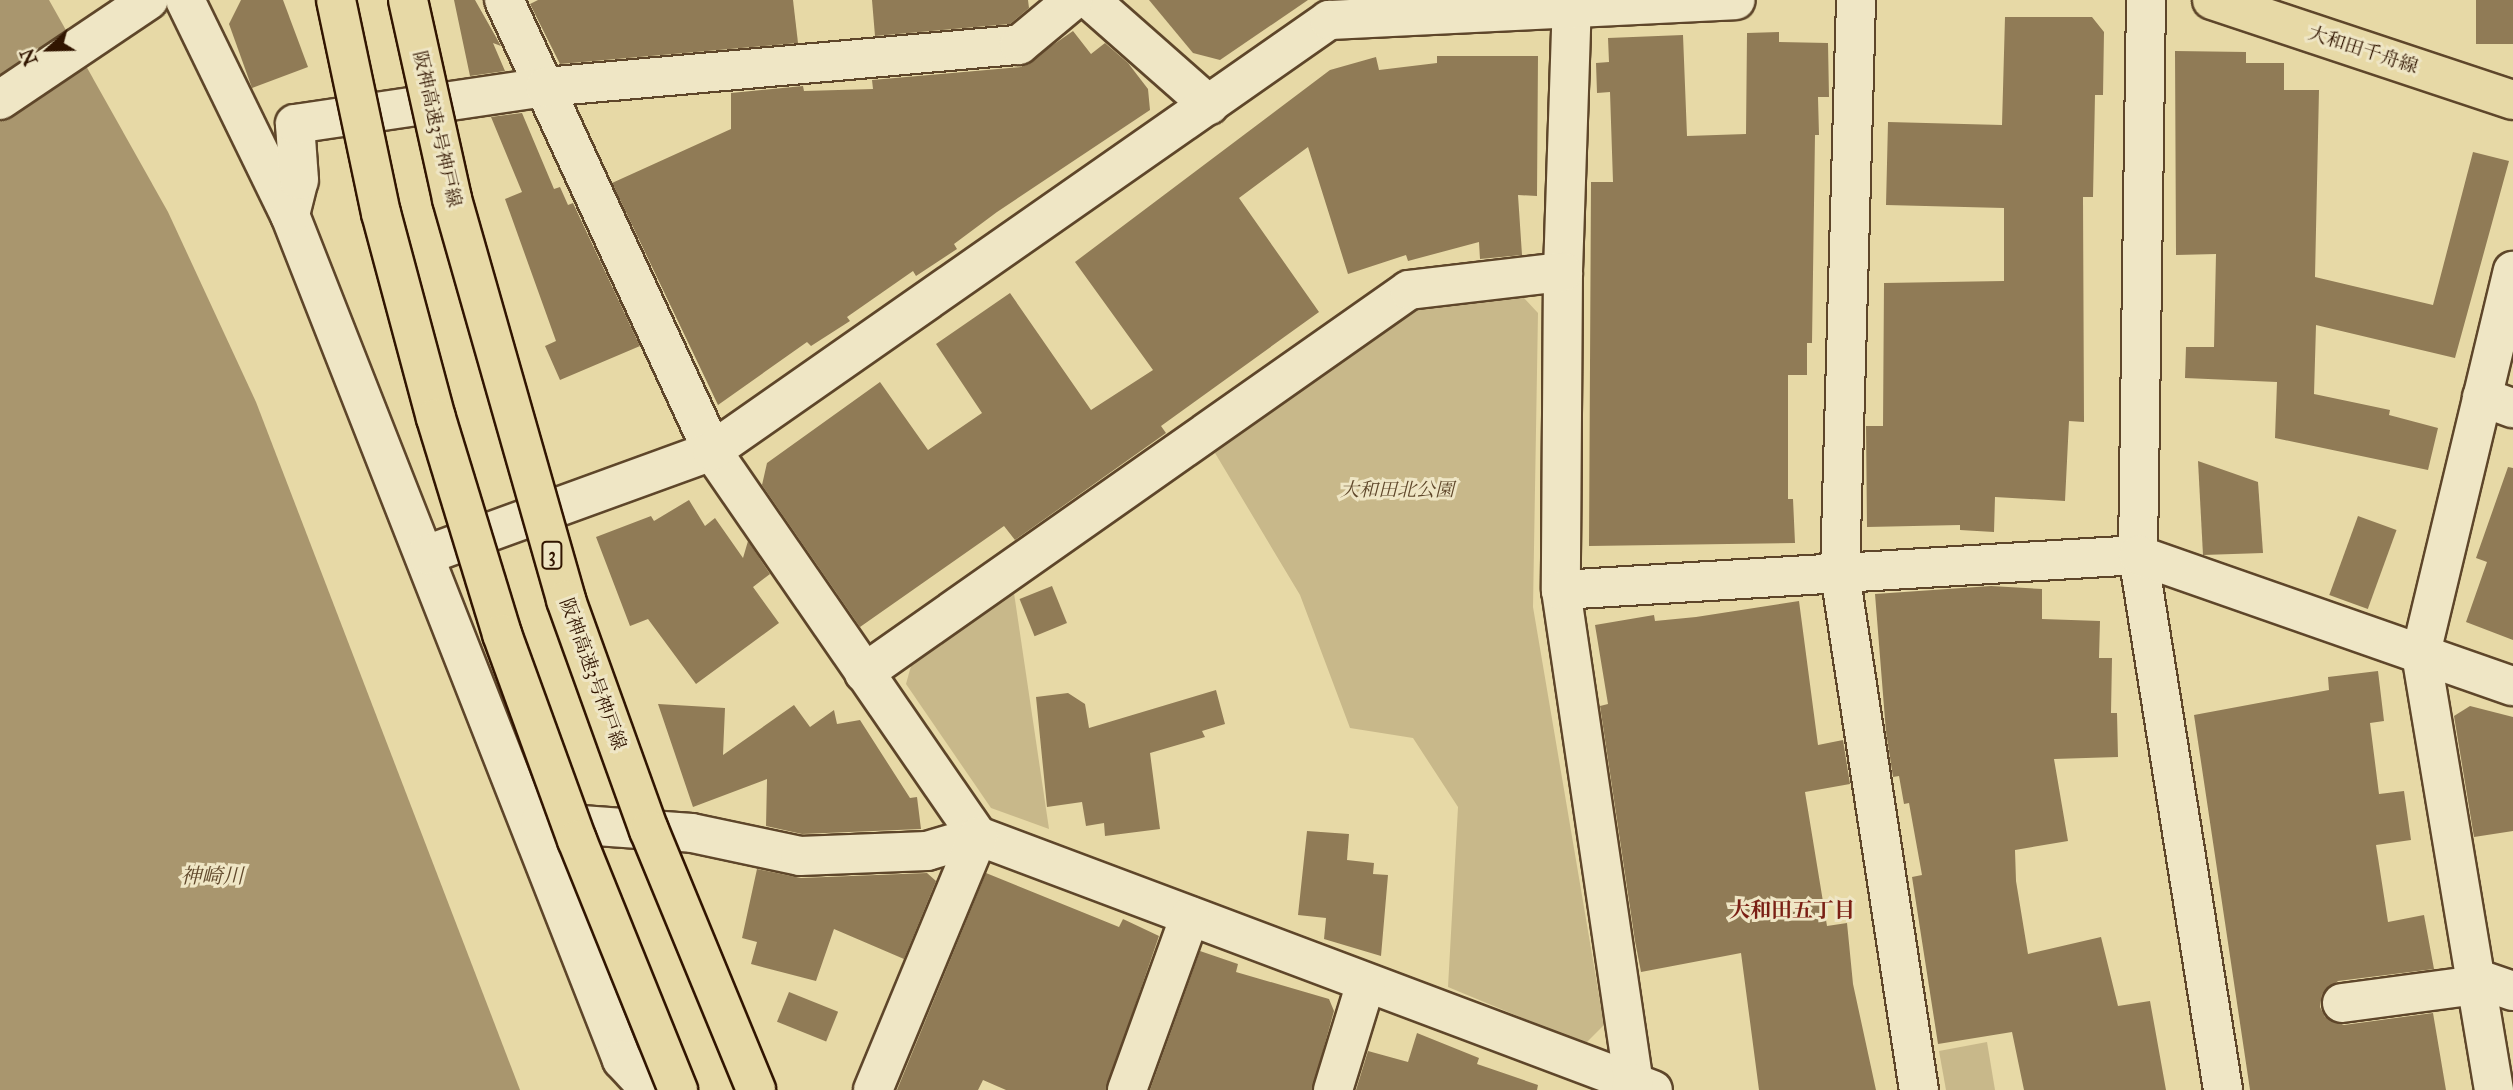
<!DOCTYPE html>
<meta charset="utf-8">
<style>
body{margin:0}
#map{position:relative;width:2513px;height:1090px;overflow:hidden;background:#e7d9a6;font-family:"IM FELL Great Primer","Noto Serif JP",serif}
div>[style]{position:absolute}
.green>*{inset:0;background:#c8b88a}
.water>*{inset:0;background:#a9966e}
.building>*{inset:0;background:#907b56;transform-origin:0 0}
.roads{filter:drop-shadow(2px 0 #5e462a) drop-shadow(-2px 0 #5e462a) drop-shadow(0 2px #5e462a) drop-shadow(0 -2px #5e462a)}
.minor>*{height:38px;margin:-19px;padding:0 19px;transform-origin:19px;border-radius:19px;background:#efe6c5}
.major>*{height:38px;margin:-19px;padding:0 19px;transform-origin:19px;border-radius:19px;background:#e7d9a6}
.bridges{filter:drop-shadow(2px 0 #311500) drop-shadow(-2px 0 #311500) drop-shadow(0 2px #311500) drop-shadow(0 -2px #311500)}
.highway-bridge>*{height:38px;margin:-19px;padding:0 19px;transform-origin:19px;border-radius:19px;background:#e7d9a6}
span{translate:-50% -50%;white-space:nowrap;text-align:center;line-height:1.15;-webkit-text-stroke:6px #efe6c5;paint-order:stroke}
.shield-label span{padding:2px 5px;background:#efe6c5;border:2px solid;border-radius:5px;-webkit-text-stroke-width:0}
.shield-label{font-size:18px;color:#311500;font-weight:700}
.street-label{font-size:19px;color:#311500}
.park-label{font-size:19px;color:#5e4629;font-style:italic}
.water-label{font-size:21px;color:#61492c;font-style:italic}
.neighbourhood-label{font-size:21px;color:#7a1f14;font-weight:700}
.north{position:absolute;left:14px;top:14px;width:70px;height:70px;-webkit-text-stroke:5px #efe6c5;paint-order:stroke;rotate:248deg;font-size:19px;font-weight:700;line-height:28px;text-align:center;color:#311500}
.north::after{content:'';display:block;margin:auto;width:24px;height:32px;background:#311500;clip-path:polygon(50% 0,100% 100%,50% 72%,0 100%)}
</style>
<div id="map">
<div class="green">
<div style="clip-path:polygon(1523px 297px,1538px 313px,1533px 607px,1604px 1025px,1585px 1044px,1448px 987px,1458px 807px,1413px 738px,1350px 728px,1300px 595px,1215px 453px,1423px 304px)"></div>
<div style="clip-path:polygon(1014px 593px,1049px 829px,991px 808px,906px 684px,911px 666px)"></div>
<div style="clip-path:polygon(1987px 1042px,1995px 1090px,1946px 1090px,1939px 1051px)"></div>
</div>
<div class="water">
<div style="clip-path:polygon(0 0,49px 0,168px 212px,256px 402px,520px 1090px,0 1090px)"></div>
</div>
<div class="building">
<div style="clip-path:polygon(241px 0,283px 0,308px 67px,252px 88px,229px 24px)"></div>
<div style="clip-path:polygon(454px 0,475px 0,501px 46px,493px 43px,505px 71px,470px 76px)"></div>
<div style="clip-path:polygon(538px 0,793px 0,798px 43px,560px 64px,530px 4px)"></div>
<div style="clip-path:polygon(872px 0,1028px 0,1029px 8px,1010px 24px,875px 36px)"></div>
<div style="clip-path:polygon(1149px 0,1308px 0,1220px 60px,1193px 53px)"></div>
<div style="left:2476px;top:0;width:37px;height:44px"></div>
<div style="clip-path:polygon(2005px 17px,2092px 17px,2104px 32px,2103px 95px,2095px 95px,2093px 197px,2083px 197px,2084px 422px,2069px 421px,2065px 501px,1995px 497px,1994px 532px,1960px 530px,1960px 525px,1867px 527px,1866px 426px,1883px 426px,1884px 283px,2004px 281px,2004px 208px,1886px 205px,1888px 122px,2002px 125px)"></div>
<div style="clip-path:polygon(1073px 31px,1091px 54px,1105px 43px,1128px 63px,1148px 89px,1150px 110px,997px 212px,954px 244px,957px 249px,916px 276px,913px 271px,847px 317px,850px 321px,811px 346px,807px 342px,718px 405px,612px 183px,731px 129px,731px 93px,803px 86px,804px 91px,873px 89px,872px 80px,1021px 67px)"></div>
<div style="clip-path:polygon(1779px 32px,1779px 42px,1828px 43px,1829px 97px,1818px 97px,1819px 135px,1815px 135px,1812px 343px,1807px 343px,1807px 375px,1788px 375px,1788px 499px,1793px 499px,1795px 543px,1589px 546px,1591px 182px,1613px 182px,1610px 92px,1597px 93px,1596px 63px,1609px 62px,1608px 38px,1683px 35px,1687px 136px,1746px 134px,1747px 33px)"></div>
<div style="clip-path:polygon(2175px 51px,2246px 52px,2246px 63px,2284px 63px,2284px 90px,2319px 90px,2315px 277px,2433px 305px,2473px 152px,2509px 161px,2455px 358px,2316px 325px,2314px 394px,2390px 410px,2389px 415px,2438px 428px,2428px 470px,2275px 438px,2277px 382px,2185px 378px,2186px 347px,2214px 347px,2216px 254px,2176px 255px)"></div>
<div style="clip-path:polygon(1437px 56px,1538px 56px,1537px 196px,1518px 195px,1522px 255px,1480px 259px,1479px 242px,1408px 261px,1406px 255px,1348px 274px,1308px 147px,1239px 198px,1319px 312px,1161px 426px,1166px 433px,1015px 540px,1004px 526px,860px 627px,762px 485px,767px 463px,880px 382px,928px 450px,982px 413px,936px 344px,1010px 293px,1091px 410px,1153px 370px,1075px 262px,1330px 70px,1376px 57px,1379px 70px,1437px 63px)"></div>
<div style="clip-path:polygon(522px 113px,554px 189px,560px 187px,568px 205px,573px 203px,640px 346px,560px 380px,545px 346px,556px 341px,505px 199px,522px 192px,491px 117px)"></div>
<div style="clip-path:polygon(2198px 461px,2258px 482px,2263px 553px,2203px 555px)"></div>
<div style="clip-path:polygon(2508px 467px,2513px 468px,2513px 640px,2466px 622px,2487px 562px,2476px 558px)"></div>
<div style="clip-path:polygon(689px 500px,705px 526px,715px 518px,743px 558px,748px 541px,770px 574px,753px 587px,779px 623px,696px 684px,648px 619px,630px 626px,596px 537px,651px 516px,654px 521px)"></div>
<div style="left:2358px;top:516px;width:41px;height:84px;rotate:20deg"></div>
<div style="left:1052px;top:586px;width:40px;height:35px;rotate:68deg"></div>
<div style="clip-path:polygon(1991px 586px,2042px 589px,2042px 619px,2100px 621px,2099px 658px,2112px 658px,2111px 713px,2117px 713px,2118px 757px,2054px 759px,2068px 841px,2015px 850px,2016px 881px,2028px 954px,2101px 937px,2118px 1006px,2150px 1001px,2166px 1090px,2024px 1090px,2012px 1032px,1938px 1044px,1912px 877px,1922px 875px,1909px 803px,1904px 804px,1899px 776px,1893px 777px,1886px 732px,1875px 594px)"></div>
<div style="clip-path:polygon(1799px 601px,1818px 745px,1843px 740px,1850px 784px,1805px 792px,1827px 926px,1847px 923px,1853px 984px,1876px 1090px,1759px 1090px,1741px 953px,1641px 972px,1635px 941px,1600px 706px,1608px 704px,1595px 625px,1654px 615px,1655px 621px,1696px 617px)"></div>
<div style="clip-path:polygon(2378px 671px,2384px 721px,2370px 723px,2379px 794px,2404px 791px,2411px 840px,2376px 845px,2388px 922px,2424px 915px,2434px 969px,2338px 981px,2322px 994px,2320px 1007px,2325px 1017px,2344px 1025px,2433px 1013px,2446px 1090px,2250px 1090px,2194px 715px,2329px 690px,2328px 677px)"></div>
<div style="clip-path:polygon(1216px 690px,1225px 724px,1202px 731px,1205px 737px,1150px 753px,1160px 829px,1105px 836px,1104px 823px,1086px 826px,1082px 802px,1047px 807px,1036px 697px,1068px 693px,1085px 704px,1089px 728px)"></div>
<div style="clip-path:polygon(658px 704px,725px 708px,723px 755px,794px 705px,810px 727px,834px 710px,837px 724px,860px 720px,910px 798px,917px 797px,921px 829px,802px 834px,766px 826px,767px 779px,693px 807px)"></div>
<div style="clip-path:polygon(2470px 706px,2513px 717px,2513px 831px,2474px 837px,2454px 716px)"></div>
<div style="clip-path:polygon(1307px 831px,1349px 834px,1347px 860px,1374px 863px,1373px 874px,1388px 875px,1381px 956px,1324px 939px,1326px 918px,1298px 915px)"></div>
<div style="clip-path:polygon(757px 869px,801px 878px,927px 873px,936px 881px,904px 959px,834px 929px,816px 981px,751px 964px,757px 942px,742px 938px)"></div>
<div style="clip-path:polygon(986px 873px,1119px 927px,1123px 919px,1159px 936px,1106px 1090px,1006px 1090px,983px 1080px,978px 1090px,897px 1090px)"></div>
<div style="clip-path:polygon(1200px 951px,1238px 964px,1236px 972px,1329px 999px,1334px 1011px,1312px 1090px,1150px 1090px)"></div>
<div style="left:789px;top:992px;width:53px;height:32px;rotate:22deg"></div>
<div style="clip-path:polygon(1417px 1033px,1479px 1058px,1477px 1064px,1538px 1085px,1537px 1090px,1356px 1090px,1368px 1051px,1408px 1062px)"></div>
</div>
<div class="roads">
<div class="minor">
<div style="left:185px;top:0;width:239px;rotate:64deg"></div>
<div style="left:290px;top:215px;width:908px;rotate:68.55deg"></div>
<div style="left:622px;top:1060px;width:41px;rotate:47deg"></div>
<div style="left:504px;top:0;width:497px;rotate:65.2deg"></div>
<div style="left:712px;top:451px;width:468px;rotate:55.4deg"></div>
<div style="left:978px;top:836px;width:721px;rotate:20.62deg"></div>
<div style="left:1090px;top:0;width:159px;rotate:41.4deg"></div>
<div style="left:1572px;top:0;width:272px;rotate:91.9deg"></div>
<div style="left:1563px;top:272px;width:318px;rotate:90.4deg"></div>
<div style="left:1561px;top:590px;width:498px;rotate:81.6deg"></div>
<div style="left:1634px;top:1083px;width:8px;rotate:113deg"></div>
<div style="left:1856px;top:0;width:574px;rotate:91.6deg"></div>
<div style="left:1840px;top:574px;width:522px;rotate:81.3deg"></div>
<div style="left:2146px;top:0;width:555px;rotate:90.83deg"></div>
<div style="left:2138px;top:555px;width:542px;rotate:80.97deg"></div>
<div style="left:0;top:100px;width:179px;rotate:-33.9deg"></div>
<div style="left:290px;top:215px;width:36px;rotate:-76deg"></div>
<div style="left:299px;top:180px;width:56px;rotate:-94.1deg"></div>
<div style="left:295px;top:124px;width:253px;rotate:-8.4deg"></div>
<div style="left:545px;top:87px;width:476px;rotate:-5.1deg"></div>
<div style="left:1019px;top:45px;width:70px;rotate:-39.8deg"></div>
<div style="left:2482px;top:397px;width:33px;rotate:20deg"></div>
<div style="left:426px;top:555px;width:304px;rotate:-20deg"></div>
<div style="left:712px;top:451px;width:753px;rotate:-34.94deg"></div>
<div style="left:1329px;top:20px;width:407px;rotate:-2.8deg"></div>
<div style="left:1561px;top:590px;width:578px;rotate:-3.47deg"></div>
<div style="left:2138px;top:555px;width:397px;rotate:19.3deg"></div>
<div style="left:864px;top:673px;width:666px;rotate:-35.1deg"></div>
<div style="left:1409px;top:290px;width:155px;rotate:-6.7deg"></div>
<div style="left:540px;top:822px;width:152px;rotate:4.1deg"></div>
<div style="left:692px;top:833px;width:110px;rotate:12deg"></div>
<div style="left:800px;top:856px;width:127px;rotate:-2.3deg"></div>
<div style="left:927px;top:851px;width:53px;rotate:-16.4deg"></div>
<div style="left:2475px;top:978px;width:40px;rotate:18.9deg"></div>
<div style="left:2342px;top:1003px;width:136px;rotate:-7.6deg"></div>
<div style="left:873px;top:1090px;width:275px;rotate:-67.5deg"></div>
<div style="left:1127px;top:1090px;width:185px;rotate:-70.1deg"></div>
<div style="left:1333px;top:1090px;width:112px;rotate:-72.9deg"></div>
<div style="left:2494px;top:1090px;width:443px;rotate:-99.5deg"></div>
<div style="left:2421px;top:653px;width:393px;rotate:-76.5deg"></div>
</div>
<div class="major">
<div style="left:2212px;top:0;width:317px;rotate:18.4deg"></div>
</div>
</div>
<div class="bridges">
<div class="highway-bridge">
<div style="left:336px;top:0;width:218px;rotate:78.1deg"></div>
<div style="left:381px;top:213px;width:212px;rotate:75deg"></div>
<div style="left:436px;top:418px;width:226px;rotate:73deg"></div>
<div style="left:502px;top:634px;width:219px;rotate:70deg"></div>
<div style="left:577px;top:840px;width:270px;rotate:68deg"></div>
<div style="left:408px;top:0;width:204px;rotate:77.5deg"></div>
<div style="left:452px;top:199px;width:417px;rotate:74.1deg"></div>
<div style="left:566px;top:600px;width:245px;rotate:70.2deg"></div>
<div style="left:649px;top:830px;width:281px;rotate:67.6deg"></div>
</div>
</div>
<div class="shield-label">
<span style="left:552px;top:555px">3</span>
</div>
<div class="street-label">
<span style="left:2363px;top:50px;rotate:18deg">大和田千舟線</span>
<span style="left:437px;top:129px;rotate:77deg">阪神高速3号神戸線</span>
<span style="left:593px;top:674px;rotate:70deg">阪神高速3号神戸線</span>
</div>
<div class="park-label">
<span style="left:1397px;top:490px">大和田北公園</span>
</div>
<div class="water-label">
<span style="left:212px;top:876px">神崎川</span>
</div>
<div class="neighbourhood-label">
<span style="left:1792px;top:910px">大和田五丁目</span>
</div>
<div class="north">N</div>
</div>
